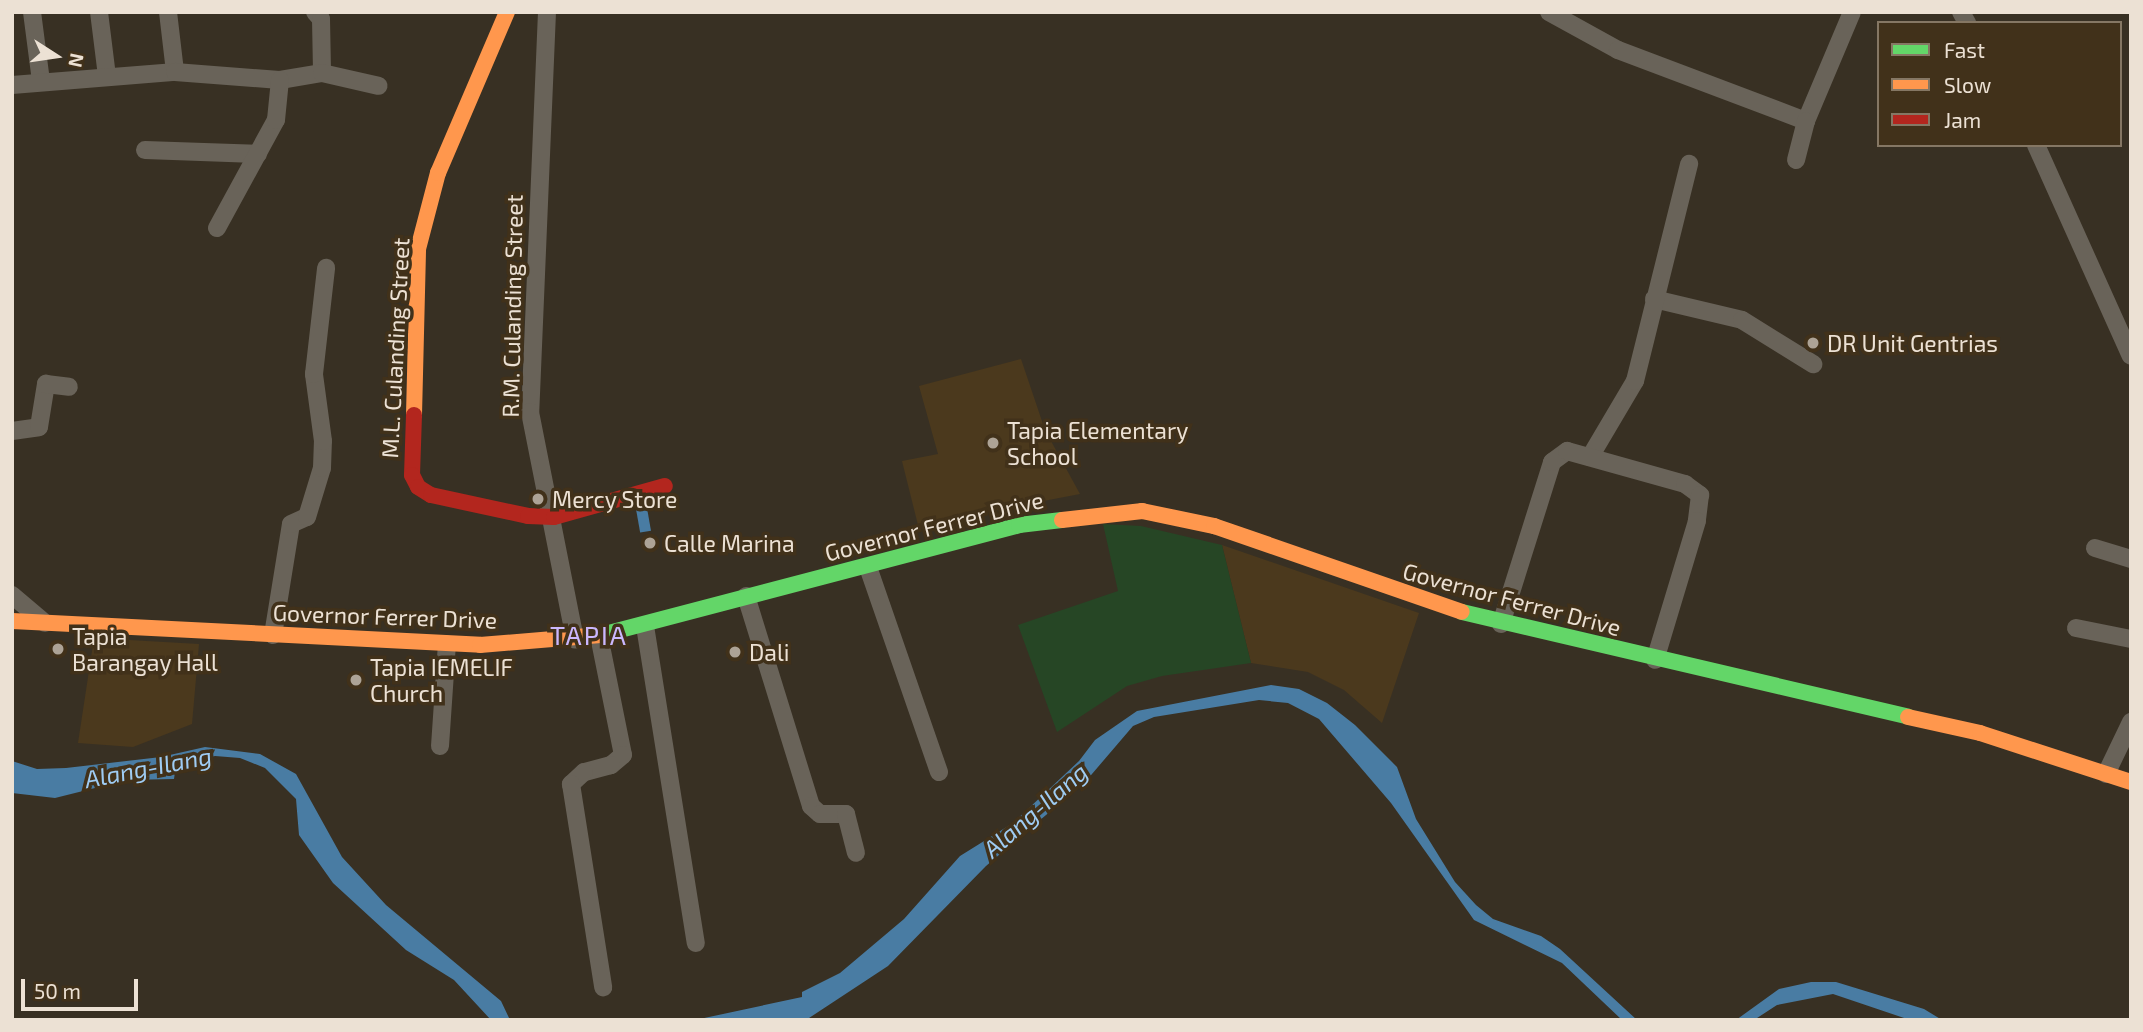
<!DOCTYPE html>
<style>
body{margin:0}
#map{position:relative;width:2143px;height:1032px;overflow:hidden;background:#383023;font-family:"Exo 2",sans-serif}
div>[style]{position:absolute}
.built>*{inset:0;background:#4b391d}
.green>*{inset:0;background:#264625}
.water>*{inset:0;background:#497ca3;transform-origin:0 0}
.street>*{height:18px;margin:-9px;padding:0 9px;transform-origin:9px;border-radius:9px;background:#696359}
.fast>*{height:16px;margin:-8px;padding:0 8px;transform-origin:8px;border-radius:8px;background:#63d668}
.slow>*{height:16px;margin:-8px;padding:0 8px;transform-origin:8px;border-radius:8px;background:#ff974d}
.jam>*{height:16px;margin:-8px;padding:0 8px;transform-origin:8px;border-radius:8px;background:#b3261e}
.dots>*{width:19px;height:19px;translate:-50% -50%;box-sizing:border-box;border:4px solid #41311a;border-radius:50%}
span{translate:-50% -50%;white-space:nowrap;text-align:center;line-height:1.15;-webkit-text-stroke:7px #41311a;paint-order:stroke}
.street-label{font-size:23px;color:#ece1d4}
.poi-label{font-size:23px;color:#ece1d4}
.left{translate:0 -50%;text-align:left}
.water-label{font-size:24px;color:#9fccf3;font-style:italic}
.quarter-label{font-size:26px;color:#cbb7fd;letter-spacing:2px}
.frame{position:absolute;inset:0;border:14px solid #ece1d4;pointer-events:none}
.legend{position:absolute;left:1877px;top:21px;width:245px;height:126px;box-sizing:border-box;background:#41311a;border:2px solid #857764;margin:0;padding:9px 12px;list-style:none;font-size:21px;color:#ece1d4}
.legend li{display:flex;align-items:center;gap:14px;height:35px}
.legend b{width:35px;border:2px solid #857764}
.north{position:absolute;left:21px;top:21px;width:70px;height:70px;-webkit-text-stroke:5px #41311a;paint-order:stroke;rotate:102deg;font-size:19px;font-weight:700;line-height:28px;text-align:center;color:#ece1d4}
.north::after{content:'';display:block;margin:auto;width:24px;height:32px;background:#ece1d4;clip-path:polygon(50% 0,100% 100%,50% 72%,0 100%)}
.scale{position:absolute;left:21px;top:979px;width:117px;height:32px;box-sizing:border-box;border:4px solid #ece1d4;border-top:0;padding-left:9px;font-size:21px;line-height:24px;white-space:nowrap;color:#ece1d4;-webkit-text-stroke:5px #41311a;paint-order:stroke}
</style>
<div id="map">
<div class="built">
<div style="clip-path:polygon(1021px 359px,1045px 430px,1080px 494px,918px 525px,902px 461px,938px 454px,919px 386px)"></div>
<div style="clip-path:polygon(1222px 545px,1419px 613px,1382px 723px,1344px 690px,1308px 672px,1251px 663px)"></div>
<div style="clip-path:polygon(94px 638px,199px 644px,192px 724px,133px 747px,78px 743px)"></div>
</div>
<div class="green">
<div style="clip-path:polygon(1103px 524px,1141px 526px,1222px 545px,1251px 663px,1162px 676px,1127px 686px,1057px 732px,1018px 625px,1118px 591px)"></div>
</div>
<div class="water">
<div style="left:647px;top:508px;width:23px;height:11px;rotate:80deg"></div>
<div style="clip-path:polygon(1271px 685px,1299px 689px,1327px 703px,1355px 725px,1397px 767px,1416px 819px,1455px 882px,1476px 905px,1493px 919px,1541px 936px,1560px 949px,1637px 1020px,1622px 1020px,1562px 963px,1474px 920px,1391px 803px,1319px 719px,1288px 703px,1259px 700px,1154px 717px,1133px 726px,1086px 781px,986px 866px,888px 966px,806px 1020px,695px 1020px,802px 997px,802px 992px,840px 973px,904px 919px,960px 856px,1013px 823px,1079px 761px,1095px 740px,1137px 711px)"></div>
<div style="clip-path:polygon(205px 747px,260px 754px,296px 774px,342px 857px,386px 905px,501px 1001px,510px 1020px,491px 1020px,454px 980px,406px 950px,333px 883px,299px 835px,296px 799px,265px 768px,240px 758px,215px 756px,176px 765px,174px 779px,127px 780px,55px 798px,12px 793px,12px 761px,37px 769px,66px 768px,161px 757px)"></div>
<div style="clip-path:polygon(1811px 982px,1836px 982px,1924px 1009px,1942px 1020px,1910px 1020px,1833px 994px,1777px 1005px,1754px 1020px,1736px 1020px,1779px 989px)"></div>
</div>
<div class="street">
<div style="left:32px;top:12px;width:70px;rotate:82.6deg"></div>
<div style="left:99px;top:12px;width:64px;rotate:82.9deg"></div>
<div style="left:168px;top:12px;width:60px;rotate:83.3deg"></div>
<div style="left:315px;top:12px;width:9px;rotate:49deg"></div>
<div style="left:321px;top:19px;width:54px;rotate:88.9deg"></div>
<div style="left:547px;top:12px;width:400px;rotate:92.4deg"></div>
<div style="left:530px;top:412px;width:232px;rotate:78.8deg"></div>
<div style="left:1549px;top:12px;width:79px;rotate:28.8deg"></div>
<div style="left:1618px;top:50px;width:201px;rotate:20.7deg"></div>
<div style="left:1806px;top:121px;width:118px;rotate:-67.1deg"></div>
<div style="left:1961px;top:12px;width:13px;rotate:61deg"></div>
<div style="left:12px;top:85px;width:164px;rotate:-4.6deg"></div>
<div style="left:175px;top:72px;width:105px;rotate:4.4deg"></div>
<div style="left:280px;top:80px;width:43px;rotate:-9.5deg"></div>
<div style="left:322px;top:73px;width:58px;rotate:12.8deg"></div>
<div style="left:2036px;top:145px;width:231px;rotate:65.8deg"></div>
<div style="left:145px;top:150px;width:113px;rotate:2deg"></div>
<div style="left:1796px;top:160px;width:40px;rotate:-75.6deg"></div>
<div style="left:217px;top:228px;width:123px;rotate:-61.4deg"></div>
<div style="left:276px;top:120px;width:40px;rotate:-84.3deg"></div>
<div style="left:1654px;top:299px;width:90px;rotate:13.4deg"></div>
<div style="left:1742px;top:320px;width:84px;rotate:31.8deg"></div>
<div style="left:12px;top:431px;width:27px;rotate:-8deg"></div>
<div style="left:39px;top:427px;width:44px;rotate:-80.8deg"></div>
<div style="left:46px;top:384px;width:23px;rotate:7deg"></div>
<div style="left:1590px;top:457px;width:88px;rotate:-59.4deg"></div>
<div style="left:1635px;top:381px;width:224px;rotate:-76deg"></div>
<div style="left:2095px;top:548px;width:38px;rotate:17deg"></div>
<div style="left:868px;top:567px;width:217px;rotate:70.9deg"></div>
<div style="left:12px;top:595px;width:43px;rotate:40.3deg"></div>
<div style="left:746px;top:596px;width:220px;rotate:72.8deg"></div>
<div style="left:811px;top:806px;width:12px;rotate:42deg"></div>
<div style="left:820px;top:814px;width:26px"></div>
<div style="left:846px;top:814px;width:40px;rotate:75.6deg"></div>
<div style="left:1501px;top:624px;width:170px;rotate:-72.5deg"></div>
<div style="left:1552px;top:462px;width:19px;rotate:-36deg"></div>
<div style="left:1567px;top:451px;width:123px;rotate:15.6deg"></div>
<div style="left:1685px;top:484px;width:19px;rotate:36deg"></div>
<div style="left:1700px;top:495px;width:26px;rotate:97deg"></div>
<div style="left:1697px;top:521px;width:145px;rotate:106.8deg"></div>
<div style="left:645px;top:626px;width:321px;rotate:80.9deg"></div>
<div style="left:2076px;top:628px;width:56px;rotate:11.3deg"></div>
<div style="left:273px;top:635px;width:112px;rotate:-80.8deg"></div>
<div style="left:291px;top:524px;width:17px;rotate:-24deg"></div>
<div style="left:307px;top:517px;width:51px;rotate:-73deg"></div>
<div style="left:322px;top:468px;width:27px;rotate:-88deg"></div>
<div style="left:323px;top:441px;width:68px;rotate:-97.7deg"></div>
<div style="left:314px;top:374px;width:107px;rotate:-83.5deg"></div>
<div style="left:599px;top:636px;width:121px;rotate:78.6deg"></div>
<div style="left:623px;top:755px;width:16px;rotate:140deg"></div>
<div style="left:611px;top:765px;width:28px;rotate:165deg"></div>
<div style="left:584px;top:772px;width:18px;rotate:137deg"></div>
<div style="left:571px;top:784px;width:206px;rotate:81deg"></div>
<div style="left:440px;top:746px;width:102px;rotate:-86.1deg"></div>
<div style="left:2106px;top:774px;width:58px;rotate:-64.3deg"></div>
</div>
<div class="fast">
<div style="left:1462px;top:612px;width:458px;rotate:13.2deg"></div>
<div style="left:601px;top:635px;width:432px;rotate:-14.7deg"></div>
<div style="left:1019px;top:525px;width:43px;rotate:-6.6deg"></div>
</div>
<div class="slow">
<div style="left:414px;top:415px;width:166px;rotate:-88.6deg"></div>
<div style="left:418px;top:249px;width:79px;rotate:-75.3deg"></div>
<div style="left:438px;top:173px;width:175px;rotate:-66.8deg"></div>
<div style="left:1062px;top:520px;width:81px;rotate:-6.4deg"></div>
<div style="left:1142px;top:511px;width:74px;rotate:11.8deg"></div>
<div style="left:1214px;top:526px;width:262px;rotate:19.1deg"></div>
<div style="left:12px;top:621px;width:469px;rotate:2.9deg"></div>
<div style="left:480px;top:645px;width:121px;rotate:-4.7deg"></div>
<div style="left:1908px;top:717px;width:74px;rotate:12.5deg"></div>
<div style="left:1980px;top:733px;width:159px;rotate:18deg"></div>
</div>
<div class="jam">
<div style="left:414px;top:415px;width:60px;rotate:91.9deg"></div>
<div style="left:412px;top:475px;width:13px;rotate:63deg"></div>
<div style="left:418px;top:487px;width:15px;rotate:32deg"></div>
<div style="left:431px;top:495px;width:99px;rotate:12.2deg"></div>
<div style="left:528px;top:516px;width:26px;rotate:2deg"></div>
<div style="left:554px;top:517px;width:115px;rotate:-15.6deg"></div>
</div>
<div class="dots">
<div style="left:1813px;top:343px;background:#ada396"></div>
<div style="left:993px;top:443px;background:#ada396"></div>
<div style="left:538px;top:499px;background:#ada396"></div>
<div style="left:650px;top:543px;background:#ada396"></div>
<div style="left:58px;top:649px;background:#ada396"></div>
<div style="left:735px;top:652px;background:#ada396"></div>
<div style="left:356px;top:680px;background:#ada396"></div>
</div>
<div class="street-label">
<span style="left:512px;top:306px;rotate:-89deg">R.M. Culanding Street</span>
<span style="left:395px;top:348px;rotate:-87deg">M.L. Culanding Street</span>
<span style="left:934px;top:526px;rotate:-14deg">Governor Ferrer Drive</span>
<span style="left:1512px;top:599px;rotate:15deg">Governor Ferrer Drive</span>
<span style="left:385px;top:616px;rotate:2deg">Governor Ferrer Drive</span>
</div>
<div class="poi-label">
<span class="left" style="left:1827px;top:343px">DR Unit Gentrias</span>
<span class="left" style="left:1007px;top:443px">Tapia Elementary<br>School</span>
<span class="left" style="left:552px;top:499px">Mercy Store</span>
<span class="left" style="left:664px;top:543px">Calle Marina</span>
<span class="left" style="left:72px;top:649px">Tapia<br>Barangay Hall</span>
<span class="left" style="left:749px;top:652px">Dali</span>
<span class="left" style="left:370px;top:680px">Tapia IEMELIF<br>Church</span>
</div>
<div class="water-label">
<span style="left:148px;top:767px;rotate:-11deg">Alang-Ilang</span>
<span style="left:1035px;top:810px;rotate:-41deg">Alang-Ilang</span>
</div>
<div class="quarter-label">
<span style="left:589px;top:635px">TAPIA</span>
</div>
<div class="frame"></div>
<ul class="legend">
<li><b style="height:9px;background:#63d668"></b>Fast</li>
<li><b style="height:9px;background:#ff974d"></b>Slow</li>
<li><b style="height:9px;background:#b3261e"></b>Jam</li>
</ul>
<div class="north">N</div>
<div class="scale">50 m</div>
</div>
